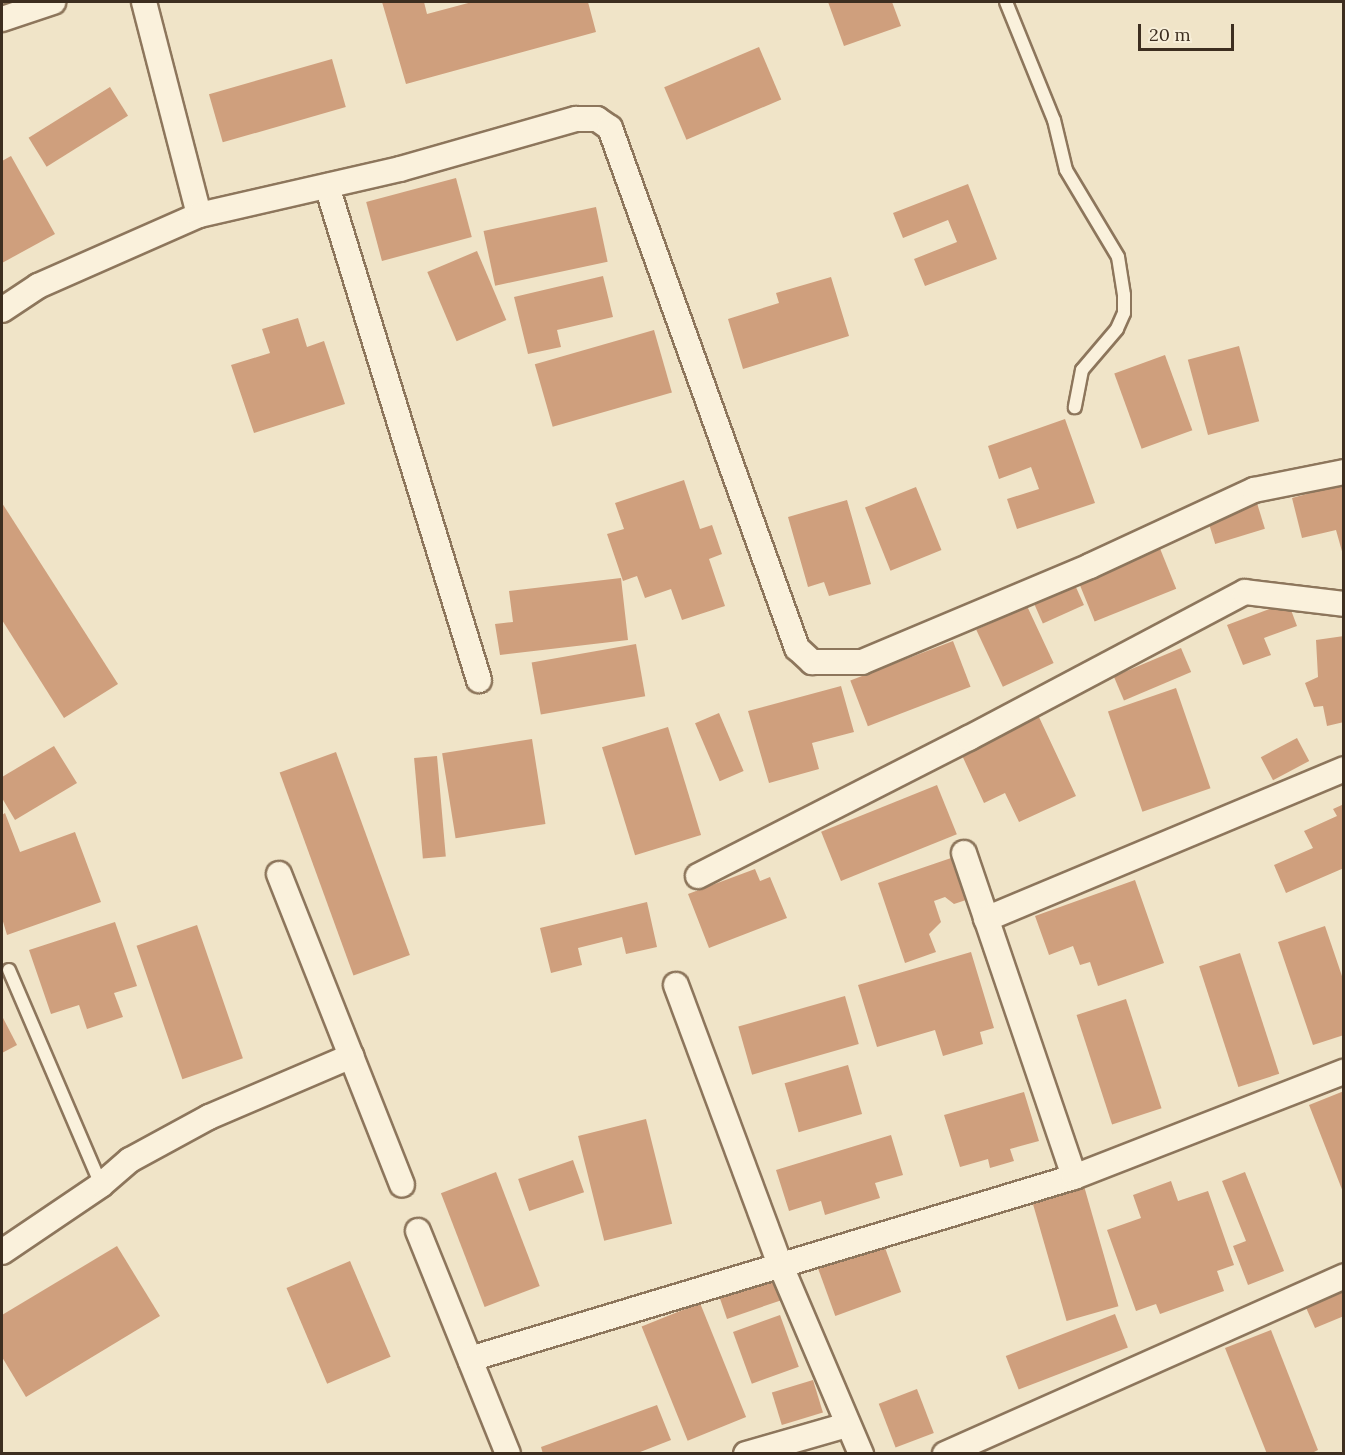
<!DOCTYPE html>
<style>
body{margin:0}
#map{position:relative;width:1345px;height:1455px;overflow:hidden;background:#f0e4c8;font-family:Lora,serif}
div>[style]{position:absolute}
.building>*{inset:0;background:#cf9f7d;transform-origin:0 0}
.roads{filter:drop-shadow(2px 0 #8d765c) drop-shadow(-2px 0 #8d765c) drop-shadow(0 2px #8d765c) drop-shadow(0 -2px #8d765c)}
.service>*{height:12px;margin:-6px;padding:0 6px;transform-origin:6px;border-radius:6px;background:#faf1dc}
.minor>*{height:24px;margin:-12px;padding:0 12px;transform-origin:12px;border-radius:12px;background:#faf1dc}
span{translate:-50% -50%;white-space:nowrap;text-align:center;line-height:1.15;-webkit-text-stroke:4.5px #f7eed8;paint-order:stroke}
.frame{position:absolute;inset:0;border:3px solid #3d2e20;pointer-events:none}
.scale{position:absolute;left:1138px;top:24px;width:96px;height:27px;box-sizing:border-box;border:3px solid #3d2e20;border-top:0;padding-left:8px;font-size:18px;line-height:21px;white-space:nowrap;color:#3d2e20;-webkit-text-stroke:4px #f7eed8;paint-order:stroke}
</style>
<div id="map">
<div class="building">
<div style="clip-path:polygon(382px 2px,424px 2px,427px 14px,472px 2px,588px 2px,596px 32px,406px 84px)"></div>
<div style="clip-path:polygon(828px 2px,892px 2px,901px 26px,844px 46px)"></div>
<div style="left:759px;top:47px;width:57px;height:103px;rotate:67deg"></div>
<div style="left:332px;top:59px;width:50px;height:128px;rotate:74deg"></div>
<div style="left:110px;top:87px;width:34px;height:96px;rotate:58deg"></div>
<div style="clip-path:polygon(11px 156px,55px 234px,2px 263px,2px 161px)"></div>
<div style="left:456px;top:178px;width:61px;height:93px;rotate:75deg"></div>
<div style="clip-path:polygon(968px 184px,997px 259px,925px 286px,914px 259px,957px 242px,948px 220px,903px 238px,893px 213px)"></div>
<div style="left:596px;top:207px;width:56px;height:115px;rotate:78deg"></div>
<div style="left:477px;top:251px;width:75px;height:54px;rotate:67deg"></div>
<div style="clip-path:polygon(603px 276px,613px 317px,557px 330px,561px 347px,528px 354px,514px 297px)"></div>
<div style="clip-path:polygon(831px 277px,849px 336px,743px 369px,728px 319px,779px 303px,776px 293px)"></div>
<div style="clip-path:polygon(298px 318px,307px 347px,324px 341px,345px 404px,254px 433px,231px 365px,270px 353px,262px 329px)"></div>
<div style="left:654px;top:330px;width:65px;height:124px;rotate:74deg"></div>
<div style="left:1239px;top:346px;width:78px;height:53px;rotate:75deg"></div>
<div style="left:1165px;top:355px;width:80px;height:54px;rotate:70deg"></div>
<div style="clip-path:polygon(1065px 419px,1095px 503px,1017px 529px,1007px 499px,1039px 489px,1031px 467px,999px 479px,988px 446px)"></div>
<div style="clip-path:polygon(684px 480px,700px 529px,712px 525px,722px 554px,709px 559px,725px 606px,682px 620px,671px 589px,645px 598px,637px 576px,623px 581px,607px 534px,624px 529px,615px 503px)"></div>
<div style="clip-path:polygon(1344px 484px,1344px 555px,1343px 555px,1336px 530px,1302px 538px,1292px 498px)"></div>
<div style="left:916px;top:487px;width:68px;height:55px;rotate:68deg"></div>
<div style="clip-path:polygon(847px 500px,871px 584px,829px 596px,824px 582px,808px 587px,788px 517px)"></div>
<div style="clip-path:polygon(2px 503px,118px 684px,64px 718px,2px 620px)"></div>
<div style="left:1257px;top:503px;width:27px;height:52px;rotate:73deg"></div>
<div style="left:1159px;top:546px;width:46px;height:88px;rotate:68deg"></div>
<div style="clip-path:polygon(621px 578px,628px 640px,500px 655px,495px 624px,513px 622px,509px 591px)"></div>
<div style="left:1075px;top:585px;width:22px;height:45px;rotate:66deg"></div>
<div style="clip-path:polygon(1288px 602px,1297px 626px,1264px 638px,1271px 655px,1243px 665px,1227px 625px)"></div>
<div style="left:1027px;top:606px;width:63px;height:56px;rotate:65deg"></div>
<div style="clip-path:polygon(1344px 636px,1344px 722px,1327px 726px,1323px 706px,1314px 707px,1305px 683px,1318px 677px,1316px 640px)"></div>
<div style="left:953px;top:641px;width:49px;height:110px;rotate:69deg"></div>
<div style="left:636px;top:644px;width:53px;height:106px;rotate:80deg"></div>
<div style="left:1181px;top:648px;width:26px;height:73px;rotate:67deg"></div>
<div style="clip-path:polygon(841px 686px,854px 732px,812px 743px,819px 769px,769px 783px,748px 711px)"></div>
<div style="left:1176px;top:688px;width:106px;height:72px;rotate:71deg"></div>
<div style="left:719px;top:713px;width:63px;height:26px;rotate:67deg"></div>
<div style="clip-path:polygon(1038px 715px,1076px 796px,1019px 822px,1005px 793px,984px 803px,960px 751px)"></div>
<div style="left:668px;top:727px;width:113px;height:69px;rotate:73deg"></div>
<div style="left:1297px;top:738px;width:26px;height:41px;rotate:62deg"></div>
<div style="left:532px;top:739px;width:86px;height:91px;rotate:81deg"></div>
<div style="clip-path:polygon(54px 746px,77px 783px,15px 820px,2px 798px,2px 777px)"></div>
<div style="left:336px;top:752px;width:216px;height:60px;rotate:70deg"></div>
<div style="left:437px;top:756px;width:101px;height:23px;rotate:85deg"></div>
<div style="left:937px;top:785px;width:53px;height:125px;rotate:68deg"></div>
<div style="clip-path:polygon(1344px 804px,1344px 868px,1286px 893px,1274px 865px,1313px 848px,1304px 831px,1337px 816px,1333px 809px)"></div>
<div style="clip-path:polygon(5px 813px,20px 852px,75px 832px,101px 902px,7px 935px,2px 918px,2px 815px)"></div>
<div style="clip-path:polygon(954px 857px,969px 899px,954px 904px,945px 897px,934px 901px,941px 922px,929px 934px,936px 952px,905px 963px,878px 883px)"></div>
<div style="clip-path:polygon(755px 869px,760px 881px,770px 877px,787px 918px,709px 948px,688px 894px)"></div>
<div style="clip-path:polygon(1135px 880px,1164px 963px,1098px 986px,1090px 962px,1080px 965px,1073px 946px,1049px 955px,1035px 916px)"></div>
<div style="clip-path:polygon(647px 902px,657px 947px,626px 954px,622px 937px,578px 948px,582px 965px,551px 973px,540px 928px)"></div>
<div style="clip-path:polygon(115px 922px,137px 986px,114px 993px,123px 1017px,87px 1029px,79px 1005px,51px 1014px,29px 950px)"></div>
<div style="left:197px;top:925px;width:141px;height:64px;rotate:71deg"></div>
<div style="clip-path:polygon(1325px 926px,1344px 982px,1344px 1035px,1313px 1045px,1278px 942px)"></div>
<div style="clip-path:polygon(971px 952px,994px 1028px,980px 1032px,983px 1044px,943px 1056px,935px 1030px,877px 1047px,858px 985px)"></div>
<div style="left:1240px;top:953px;width:127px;height:43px;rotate:72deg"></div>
<div style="left:845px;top:996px;width:50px;height:111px;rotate:74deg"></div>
<div style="left:1126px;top:999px;width:115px;height:52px;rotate:72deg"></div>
<div style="clip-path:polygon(2px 1016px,17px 1045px,2px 1053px)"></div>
<div style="left:848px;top:1065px;width:51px;height:66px;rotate:74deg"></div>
<div style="clip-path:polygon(1344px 1091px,1344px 1192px,1343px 1192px,1309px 1105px)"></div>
<div style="clip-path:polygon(1024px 1092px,1039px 1141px,1010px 1149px,1014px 1161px,990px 1168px,988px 1159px,960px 1167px,944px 1115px)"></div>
<div style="left:646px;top:1119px;width:108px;height:70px;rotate:76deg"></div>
<div style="clip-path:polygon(891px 1135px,903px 1175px,875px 1183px,880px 1198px,825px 1215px,821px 1201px,789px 1211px,776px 1170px)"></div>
<div style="left:573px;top:1160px;width:34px;height:58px;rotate:71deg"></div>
<div style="left:496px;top:1172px;width:122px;height:59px;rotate:69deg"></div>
<div style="clip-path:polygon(1245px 1172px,1284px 1271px,1248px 1285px,1233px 1246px,1246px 1241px,1222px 1181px)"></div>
<div style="clip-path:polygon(1171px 1181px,1178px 1201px,1208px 1191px,1234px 1265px,1217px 1271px,1224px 1291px,1160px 1314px,1156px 1304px,1136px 1311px,1107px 1230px,1141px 1218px,1133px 1195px)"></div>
<div style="left:1084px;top:1186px;width:125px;height:54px;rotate:74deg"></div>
<div style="left:884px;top:1245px;width:50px;height:70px;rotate:70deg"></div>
<div style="clip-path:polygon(117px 1246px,160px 1316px,26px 1397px,2px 1357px,2px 1315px)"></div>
<div style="left:350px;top:1261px;width:104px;height:69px;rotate:67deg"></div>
<div style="left:775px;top:1277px;width:24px;height:59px;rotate:71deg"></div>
<div style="clip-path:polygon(1342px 1286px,1344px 1316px,1315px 1328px,1304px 1303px)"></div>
<div style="left:700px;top:1303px;width:123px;height:63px;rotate:68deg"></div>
<div style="left:1115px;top:1314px;width:36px;height:117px;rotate:69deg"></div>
<div style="left:780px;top:1315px;width:55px;height:50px;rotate:70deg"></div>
<div style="clip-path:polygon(1271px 1330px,1318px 1450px,1310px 1454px,1267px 1454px,1225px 1348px)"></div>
<div style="left:813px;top:1380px;width:34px;height:43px;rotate:73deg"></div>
<div style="left:917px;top:1389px;width:47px;height:41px;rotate:69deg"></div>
<div style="clip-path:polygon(657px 1405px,671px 1440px,635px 1454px,543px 1454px,541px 1447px)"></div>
</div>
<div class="roads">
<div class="service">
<div style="left:1006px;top:2px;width:127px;rotate:67.9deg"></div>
<div style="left:1054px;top:120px;width:51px;rotate:76.5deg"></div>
<div style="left:1066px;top:170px;width:101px;rotate:59.1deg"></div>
<div style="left:1118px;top:257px;width:38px;rotate:81deg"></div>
<div style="left:1124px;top:295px;width:18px;rotate:90deg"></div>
<div style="left:1124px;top:313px;width:17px;rotate:114deg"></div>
<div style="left:1117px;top:329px;width:54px;rotate:130.5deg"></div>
<div style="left:1082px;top:370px;width:38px;rotate:101deg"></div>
<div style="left:9px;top:970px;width:234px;rotate:66.8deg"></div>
</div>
<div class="minor">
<div style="left:144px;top:2px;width:220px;rotate:75.5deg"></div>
<div style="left:2px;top:19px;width:54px;rotate:-18.4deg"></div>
<div style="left:327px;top:186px;width:517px;rotate:72.9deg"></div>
<div style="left:2px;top:310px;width:43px;rotate:-33.7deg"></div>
<div style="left:38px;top:286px;width:176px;rotate:-23.8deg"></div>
<div style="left:199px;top:215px;width:206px;rotate:-12.9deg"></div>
<div style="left:400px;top:169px;width:183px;rotate:-15.9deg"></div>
<div style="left:576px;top:119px;width:21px"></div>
<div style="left:597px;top:119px;width:16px;rotate:35deg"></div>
<div style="left:610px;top:128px;width:553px;rotate:70.22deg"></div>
<div style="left:797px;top:648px;width:21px;rotate:43deg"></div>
<div style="left:812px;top:662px;width:50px"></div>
<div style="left:862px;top:662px;width:247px;rotate:-22.8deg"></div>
<div style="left:1090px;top:566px;width:181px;rotate:-24.9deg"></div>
<div style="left:1254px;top:490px;width:92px;rotate:-11.3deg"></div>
<div style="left:964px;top:853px;width:342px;rotate:71.2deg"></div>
<div style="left:279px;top:874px;width:334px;rotate:68.4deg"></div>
<div style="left:698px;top:876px;width:304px;rotate:-27deg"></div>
<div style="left:969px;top:738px;width:312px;rotate:-27.9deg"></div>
<div style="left:1245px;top:592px;width:100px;rotate:6.9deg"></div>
<div style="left:986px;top:919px;width:388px;rotate:-22.7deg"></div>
<div style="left:676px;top:985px;width:298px;rotate:69.6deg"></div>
<div style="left:780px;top:1264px;width:207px;rotate:66.9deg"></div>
<div style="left:418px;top:1231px;width:240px;rotate:68deg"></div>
<div style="left:2px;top:1252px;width:120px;rotate:-34.1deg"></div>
<div style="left:101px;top:1185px;width:38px;rotate:-41deg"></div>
<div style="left:130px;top:1160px;width:90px;rotate:-28.6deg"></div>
<div style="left:209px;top:1117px;width:155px;rotate:-23.2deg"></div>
<div style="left:470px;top:1359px;width:631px;rotate:-16.77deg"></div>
<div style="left:1074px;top:1177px;width:290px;rotate:-21.3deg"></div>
<div style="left:746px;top:1454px;width:105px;rotate:-16deg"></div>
<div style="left:945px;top:1454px;width:437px;rotate:-24deg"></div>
</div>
</div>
<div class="frame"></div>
<div class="scale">20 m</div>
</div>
